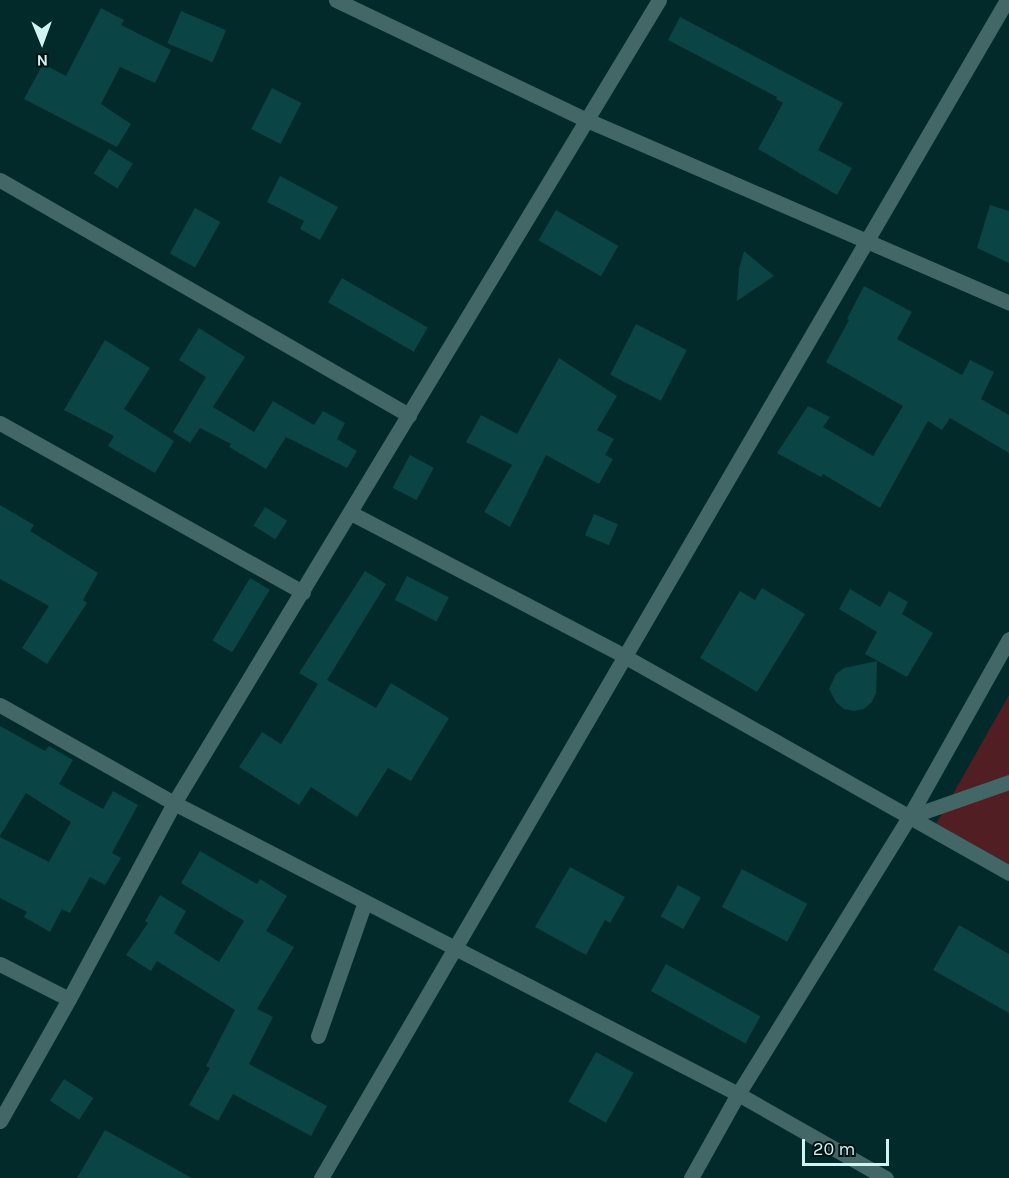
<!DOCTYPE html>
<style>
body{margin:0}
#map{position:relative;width:1009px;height:1178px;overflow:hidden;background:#032a2a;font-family:Karla,sans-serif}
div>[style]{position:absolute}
.green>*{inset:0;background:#511e24}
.building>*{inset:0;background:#0a4444;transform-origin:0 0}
.minor>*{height:15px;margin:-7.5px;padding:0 7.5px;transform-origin:7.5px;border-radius:7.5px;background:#436666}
span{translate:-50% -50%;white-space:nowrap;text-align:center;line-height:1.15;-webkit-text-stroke:5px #011;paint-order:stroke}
.north{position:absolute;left:12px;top:12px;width:60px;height:60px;-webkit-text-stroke:4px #011;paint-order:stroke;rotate:179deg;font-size:16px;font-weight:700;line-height:24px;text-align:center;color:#d1f3f2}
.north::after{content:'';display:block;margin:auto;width:21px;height:27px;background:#d1f3f2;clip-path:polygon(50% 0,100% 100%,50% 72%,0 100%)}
.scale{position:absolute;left:802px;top:1139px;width:87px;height:27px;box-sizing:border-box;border:3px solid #d1f3f2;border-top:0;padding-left:8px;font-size:18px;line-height:21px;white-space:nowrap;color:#d1f3f2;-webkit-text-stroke:4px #011;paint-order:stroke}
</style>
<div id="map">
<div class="green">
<div style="clip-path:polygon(1009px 695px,1009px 865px,936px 824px)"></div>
</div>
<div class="building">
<div style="clip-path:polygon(101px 8px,124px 20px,121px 25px,171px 50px,155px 83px,120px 67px,101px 104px,131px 124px,117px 147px,24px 99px,43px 64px,66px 76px)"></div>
<div style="left:181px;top:11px;width:49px;height:35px;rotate:23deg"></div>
<div style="clip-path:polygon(680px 17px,843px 103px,818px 150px,852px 168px,837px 195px,758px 149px,783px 103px,776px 99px,777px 97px,668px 40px)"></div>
<div style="left:272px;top:88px;width:33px;height:46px;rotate:27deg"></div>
<div style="left:109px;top:149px;width:28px;height:29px;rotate:32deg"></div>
<div style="clip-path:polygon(280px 176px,338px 207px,320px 240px,300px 229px,304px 221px,267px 202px)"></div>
<div style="clip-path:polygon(990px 205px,1009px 211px,1009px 263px,977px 248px)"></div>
<div style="left:195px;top:208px;width:29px;height:52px;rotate:29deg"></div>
<div style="left:556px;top:210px;width:72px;height:35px;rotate:30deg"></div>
<div style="clip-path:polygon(744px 251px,774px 276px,737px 301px,739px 269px)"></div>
<div style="left:342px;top:278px;width:99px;height:28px;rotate:30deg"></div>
<div style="clip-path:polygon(864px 286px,912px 312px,897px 339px,962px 375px,970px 360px,994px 372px,981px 399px,1009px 415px,1009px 453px,950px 418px,942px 430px,928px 421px,880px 508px,823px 474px,821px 477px,777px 453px,808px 406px,830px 417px,823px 427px,873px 456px,903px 406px,826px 362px,849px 320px,847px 319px)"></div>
<div style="left:636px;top:324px;width:57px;height:57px;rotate:27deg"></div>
<div style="clip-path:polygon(199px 328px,245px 357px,213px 407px,254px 432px,273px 401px,314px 425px,323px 411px,345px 423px,337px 439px,357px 451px,347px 468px,286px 437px,266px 469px,229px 447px,231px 444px,200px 428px,190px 443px,173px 432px,206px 377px,179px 360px)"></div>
<div style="clip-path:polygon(105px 340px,150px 368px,124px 409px,174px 441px,155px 473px,108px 446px,114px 436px,64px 410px)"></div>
<div style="clip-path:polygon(559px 358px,617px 396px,597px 430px,614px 439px,605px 455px,613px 459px,599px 484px,546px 455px,510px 527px,484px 512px,512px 465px,466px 442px,481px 415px,517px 434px)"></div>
<div style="left:410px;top:455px;width:27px;height:37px;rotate:28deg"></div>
<div style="clip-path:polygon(0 505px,34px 525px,30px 531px,98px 573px,83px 600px,87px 603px,47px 664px,22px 648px,49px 606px,0 579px)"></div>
<div style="left:265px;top:507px;width:26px;height:22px;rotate:32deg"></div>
<div style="left:594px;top:514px;width:26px;height:23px;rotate:23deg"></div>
<div style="clip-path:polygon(365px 571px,386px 584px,327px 680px,376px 708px,391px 683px,449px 718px,411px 781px,388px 768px,357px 817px,311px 787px,299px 805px,239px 767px,262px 732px,281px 744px,318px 684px,299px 673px)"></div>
<div style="left:407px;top:576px;width:47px;height:27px;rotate:27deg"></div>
<div style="left:250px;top:578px;width:23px;height:73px;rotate:31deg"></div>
<div style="clip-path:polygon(762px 588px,805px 614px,757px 692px,700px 658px,740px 591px,755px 600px)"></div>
<div style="clip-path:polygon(850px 589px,880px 607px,889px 591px,908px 602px,902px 614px,933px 633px,907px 677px,865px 654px,877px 632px,839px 609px)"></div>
<div style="clip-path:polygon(877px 661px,876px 693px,872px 702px,864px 709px,854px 711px,844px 709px,836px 702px,829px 689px,836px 674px,844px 668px)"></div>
<div style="clip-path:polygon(0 726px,45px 751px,49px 746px,73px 760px,59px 784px,103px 809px,113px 791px,138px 805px,112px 853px,121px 858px,105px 885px,90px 877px,70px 913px,62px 909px,50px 932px,24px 917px,27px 912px,0 898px,0 837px,49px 862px,71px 822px,26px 793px,0 836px)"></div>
<div style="clip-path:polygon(200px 851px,257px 884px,260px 879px,287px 896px,266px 931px,294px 947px,257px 1009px,273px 1017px,249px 1064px,327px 1106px,311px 1136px,233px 1094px,218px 1121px,189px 1105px,210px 1068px,206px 1066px,235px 1010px,157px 961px,151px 971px,126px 955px,148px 923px,145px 921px,160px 895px,186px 911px,174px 933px,219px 962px,244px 921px,181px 883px)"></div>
<div style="clip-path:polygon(570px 867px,625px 897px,610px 923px,605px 920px,586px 955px,535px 927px)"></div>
<div style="left:742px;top:869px;width:74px;height:43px;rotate:28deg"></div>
<div style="left:678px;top:885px;width:26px;height:36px;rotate:29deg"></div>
<div style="clip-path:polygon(959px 925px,1009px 954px,1009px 1013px,933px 970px)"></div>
<div style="left:666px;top:964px;width:108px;height:31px;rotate:29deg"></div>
<div style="left:596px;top:1052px;width:43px;height:57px;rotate:29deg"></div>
<div style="left:64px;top:1079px;width:35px;height:26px;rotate:33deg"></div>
<div style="clip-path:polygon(105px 1130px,192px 1178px,77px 1178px)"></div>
</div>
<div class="minor">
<div style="left:336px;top:0;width:278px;rotate:25.6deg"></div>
<div style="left:587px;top:120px;width:460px;rotate:23.4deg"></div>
<div style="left:0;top:180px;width:472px;rotate:29.9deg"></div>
<div style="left:0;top:423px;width:347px;rotate:29.2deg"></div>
<div style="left:351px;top:513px;width:308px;rotate:27.6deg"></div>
<div style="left:624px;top:656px;width:442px;rotate:29.4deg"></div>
<div style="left:0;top:705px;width:200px;rotate:29.4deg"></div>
<div style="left:174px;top:803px;width:635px;rotate:27.29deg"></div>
<div style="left:738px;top:1094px;width:170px;rotate:29.6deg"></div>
<div style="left:909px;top:817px;width:106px;rotate:-19.3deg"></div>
<div style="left:0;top:964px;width:77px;rotate:26.9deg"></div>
<div style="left:318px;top:1036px;width:142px;rotate:-70.7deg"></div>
<div style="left:0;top:1121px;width:140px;rotate:-60.5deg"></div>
<div style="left:69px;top:999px;width:222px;rotate:-61.8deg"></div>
<div style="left:174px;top:803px;width:938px;rotate:-58.87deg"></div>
<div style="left:321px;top:1178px;width:1363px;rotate:-59.79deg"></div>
<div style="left:691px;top:1178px;width:96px;rotate:-60.8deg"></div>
<div style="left:738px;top:1094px;width:326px;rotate:-58.3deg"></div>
<div style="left:909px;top:817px;width:204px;rotate:-60.7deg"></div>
</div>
<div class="north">N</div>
<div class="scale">20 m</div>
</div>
